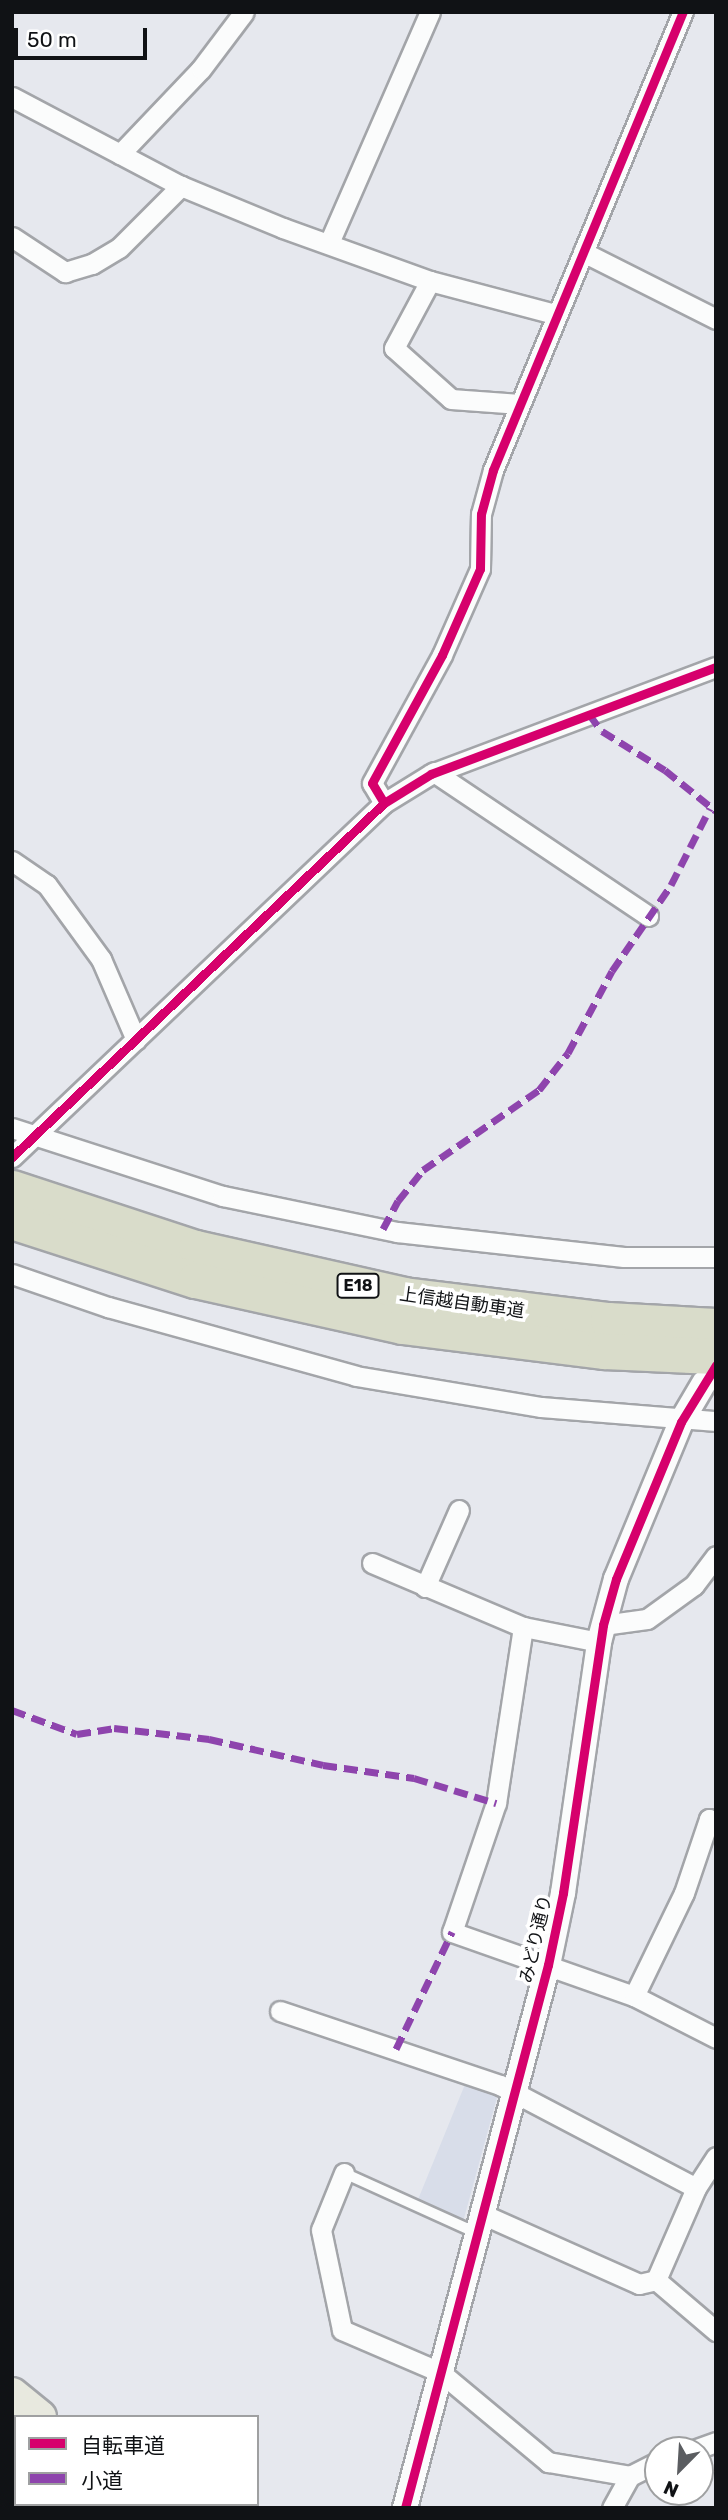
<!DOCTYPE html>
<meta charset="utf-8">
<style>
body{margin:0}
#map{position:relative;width:728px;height:2520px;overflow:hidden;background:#e6e8ee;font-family:Rubik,"Noto Sans JP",sans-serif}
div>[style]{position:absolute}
.built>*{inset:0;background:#d8dde9}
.roads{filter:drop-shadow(2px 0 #a3a5a9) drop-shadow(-2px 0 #a3a5a9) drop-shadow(0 2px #a3a5a9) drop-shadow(0 -2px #a3a5a9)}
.service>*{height:10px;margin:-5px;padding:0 5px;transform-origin:5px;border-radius:5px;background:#fbfcfc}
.minor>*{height:19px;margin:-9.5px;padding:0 9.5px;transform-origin:9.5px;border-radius:9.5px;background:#fbfcfc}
.tertiary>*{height:24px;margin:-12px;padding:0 12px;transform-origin:12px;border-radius:12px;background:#fbfcfc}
.primary>*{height:32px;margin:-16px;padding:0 16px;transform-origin:16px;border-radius:16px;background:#e8e9df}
.motorway>*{height:35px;margin:-17.5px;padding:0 17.5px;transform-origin:17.5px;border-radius:17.5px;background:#d9dcca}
.quiet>*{height:7px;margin-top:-3.5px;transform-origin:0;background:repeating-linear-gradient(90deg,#8e44ad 0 14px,transparent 0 21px)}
.cycleway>*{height:9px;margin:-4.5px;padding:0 4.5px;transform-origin:4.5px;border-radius:4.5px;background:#d6006c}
span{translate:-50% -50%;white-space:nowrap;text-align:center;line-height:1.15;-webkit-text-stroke:7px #fff;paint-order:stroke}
.shield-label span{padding:2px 5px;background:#fff;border:2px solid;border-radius:5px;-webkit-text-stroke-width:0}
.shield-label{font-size:16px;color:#101215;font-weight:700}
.street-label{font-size:18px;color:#101215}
.frame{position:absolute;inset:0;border:14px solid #101215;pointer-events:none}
.legend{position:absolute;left:14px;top:2415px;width:245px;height:91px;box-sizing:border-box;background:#fff;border:2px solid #9fa0a1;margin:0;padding:9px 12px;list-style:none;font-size:21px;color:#101215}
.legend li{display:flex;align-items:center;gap:14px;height:35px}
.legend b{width:35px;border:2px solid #9fa0a1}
.north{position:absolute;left:644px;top:2436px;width:70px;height:70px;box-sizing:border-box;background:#fff;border:2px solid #9fa0a1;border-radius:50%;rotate:204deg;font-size:19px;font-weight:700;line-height:28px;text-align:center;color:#101215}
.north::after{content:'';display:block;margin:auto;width:24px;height:32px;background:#5b5d61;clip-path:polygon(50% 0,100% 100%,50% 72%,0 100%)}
.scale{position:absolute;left:14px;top:28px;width:133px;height:32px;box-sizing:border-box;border:4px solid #101215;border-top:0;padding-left:9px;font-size:21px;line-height:24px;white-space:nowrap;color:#101215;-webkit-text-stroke:5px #fff;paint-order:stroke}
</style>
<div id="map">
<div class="built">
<div style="clip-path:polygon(468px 2077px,499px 2090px,463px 2222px,417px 2202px)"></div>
</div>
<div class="roads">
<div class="service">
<div style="left:344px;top:2173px;width:146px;rotate:24.3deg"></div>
</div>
<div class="minor">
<div style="left:12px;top:97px;width:191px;rotate:27.8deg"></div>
<div style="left:181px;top:186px;width:110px;rotate:22.4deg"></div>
<div style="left:283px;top:228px;width:156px;rotate:19.8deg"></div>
<div style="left:430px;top:281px;width:129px;rotate:14.8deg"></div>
<div style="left:120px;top:154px;width:117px;rotate:-46.4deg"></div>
<div style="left:201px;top:69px;width:71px;rotate:-53deg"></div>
<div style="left:12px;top:237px;width:64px;rotate:33.4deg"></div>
<div style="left:65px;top:272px;width:28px;rotate:-17deg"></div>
<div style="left:92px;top:264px;width:31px;rotate:-31deg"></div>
<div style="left:119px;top:248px;width:88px;rotate:-45deg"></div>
<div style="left:329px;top:243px;width:252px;rotate:-66.4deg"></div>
<div style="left:583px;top:252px;width:149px;rotate:26.7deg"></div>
<div style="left:430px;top:281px;width:76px;rotate:118.2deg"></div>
<div style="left:394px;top:348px;width:76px;rotate:41.8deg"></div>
<div style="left:451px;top:399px;width:69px;rotate:4.1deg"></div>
<div style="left:434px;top:772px;width:258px;rotate:33.9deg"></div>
<div style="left:384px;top:803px;width:23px;rotate:-121deg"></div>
<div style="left:372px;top:783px;width:146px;rotate:-61.3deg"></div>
<div style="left:442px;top:655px;width:94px;rotate:-66.2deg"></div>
<div style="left:480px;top:569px;width:55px;rotate:-89deg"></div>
<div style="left:481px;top:514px;width:46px;rotate:-74.7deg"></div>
<div style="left:493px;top:470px;width:496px;rotate:-67.5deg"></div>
<div style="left:12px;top:861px;width:42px;rotate:34.4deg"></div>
<div style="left:47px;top:885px;width:92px;rotate:53.9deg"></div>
<div style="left:101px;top:959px;width:88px;rotate:66.6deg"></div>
<div style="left:12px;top:1128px;width:222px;rotate:17.9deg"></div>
<div style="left:223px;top:1196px;width:178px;rotate:11.7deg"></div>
<div style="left:397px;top:1232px;width:228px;rotate:6.3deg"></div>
<div style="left:624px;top:1257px;width:92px"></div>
<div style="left:12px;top:1157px;width:514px;rotate:-43.58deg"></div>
<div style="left:384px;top:803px;width:55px;rotate:-31.7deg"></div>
<div style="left:431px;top:774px;width:304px;rotate:-20.6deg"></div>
<div style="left:12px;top:1274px;width:102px;rotate:19deg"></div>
<div style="left:108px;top:1307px;width:257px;rotate:15.5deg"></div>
<div style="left:356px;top:1376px;width:188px;rotate:9.5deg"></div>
<div style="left:541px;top:1407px;width:176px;rotate:4.6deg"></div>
<div style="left:372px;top:1563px;width:164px;rotate:23deg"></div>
<div style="left:425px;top:1587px;width:84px;rotate:-66.2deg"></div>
<div style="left:603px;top:1625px;width:44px;rotate:-7.8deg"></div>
<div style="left:647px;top:1619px;width:58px;rotate:-35.9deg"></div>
<div style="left:694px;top:1585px;width:36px;rotate:-53deg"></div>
<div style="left:599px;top:1642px;width:77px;rotate:-168.8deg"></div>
<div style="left:523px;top:1627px;width:178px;rotate:98.7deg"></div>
<div style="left:496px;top:1803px;width:136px;rotate:108.8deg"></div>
<div style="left:452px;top:1932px;width:193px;rotate:19.4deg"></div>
<div style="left:634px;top:1996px;width:92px;rotate:27.1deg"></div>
<div style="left:634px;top:1996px;width:114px;rotate:-64.1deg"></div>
<div style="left:684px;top:1893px;width:78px;rotate:-71.3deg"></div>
<div style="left:709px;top:1819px;width:8px;rotate:23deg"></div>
<div style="left:280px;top:2011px;width:232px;rotate:18.6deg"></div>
<div style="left:500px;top:2085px;width:221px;rotate:27.7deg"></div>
<div style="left:716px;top:2157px;width:37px;rotate:123deg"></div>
<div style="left:696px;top:2188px;width:100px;rotate:113.5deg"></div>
<div style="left:656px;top:2280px;width:79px;rotate:40.4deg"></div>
<div style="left:344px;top:2173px;width:61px;rotate:112deg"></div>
<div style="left:321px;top:2230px;width:102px;rotate:78.1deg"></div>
<div style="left:342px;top:2330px;width:107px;rotate:23.2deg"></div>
<div style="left:440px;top:2372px;width:141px;rotate:39.8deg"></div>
<div style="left:548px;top:2462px;width:83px;rotate:9.7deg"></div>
<div style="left:482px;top:2214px;width:172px;rotate:24deg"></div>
<div style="left:639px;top:2284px;width:17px;rotate:-13deg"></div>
<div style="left:694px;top:2450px;width:23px;rotate:-20deg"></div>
<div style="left:40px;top:2508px;width:5px;rotate:-53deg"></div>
<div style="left:612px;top:2508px;width:37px;rotate:-61deg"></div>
<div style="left:630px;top:2476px;width:31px;rotate:-27deg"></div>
</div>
<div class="tertiary">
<div style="left:405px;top:2508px;width:562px;rotate:-75.25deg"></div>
<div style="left:548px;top:1965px;width:74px;rotate:-78.2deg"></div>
<div style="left:563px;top:1893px;width:254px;rotate:-81.8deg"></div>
<div style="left:599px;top:1642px;width:65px;rotate:-74.9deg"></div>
<div style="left:616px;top:1579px;width:170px;rotate:-67.5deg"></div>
<div style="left:681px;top:1422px;width:45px;rotate:-59.5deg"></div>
</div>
<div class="primary">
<div style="left:12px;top:2394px;width:36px;rotate:39deg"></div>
<div style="left:149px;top:2504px;width:6px;rotate:39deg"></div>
</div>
<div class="motorway">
<div style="left:12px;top:1188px;width:194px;rotate:18.1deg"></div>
<div style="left:196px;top:1248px;width:213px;rotate:12.7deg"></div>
<div style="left:404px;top:1295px;width:206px;rotate:7deg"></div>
<div style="left:608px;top:1320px;width:108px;rotate:3.2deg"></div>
<div style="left:12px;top:1221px;width:192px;rotate:17.9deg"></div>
<div style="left:195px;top:1280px;width:212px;rotate:12.5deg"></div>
<div style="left:402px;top:1326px;width:204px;rotate:7.1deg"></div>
<div style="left:604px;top:1351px;width:112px;rotate:2.6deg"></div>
</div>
</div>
<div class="quiet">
<div style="left:589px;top:714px;width:21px;rotate:53deg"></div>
<div style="left:602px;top:731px;width:74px;rotate:31.8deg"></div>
<div style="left:665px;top:770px;width:65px;rotate:38.8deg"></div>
<div style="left:383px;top:1229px;width:32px;rotate:-62deg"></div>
<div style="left:398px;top:1201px;width:40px;rotate:-51deg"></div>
<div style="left:423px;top:1170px;width:141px;rotate:-34.6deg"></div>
<div style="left:539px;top:1090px;width:47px;rotate:-51.9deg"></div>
<div style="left:568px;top:1053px;width:93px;rotate:-61.8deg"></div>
<div style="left:612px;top:971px;width:104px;rotate:-55.5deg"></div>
<div style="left:671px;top:885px;width:86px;rotate:-63.1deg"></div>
<div style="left:12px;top:1710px;width:69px;rotate:20.3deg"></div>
<div style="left:77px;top:1734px;width:37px;rotate:-9deg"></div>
<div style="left:114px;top:1728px;width:96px;rotate:6.6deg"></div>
<div style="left:209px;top:1739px;width:117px;rotate:12.8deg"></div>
<div style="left:323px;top:1765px;width:92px;rotate:8.1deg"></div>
<div style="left:414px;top:1778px;width:86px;rotate:17deg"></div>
<div style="left:396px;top:2049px;width:130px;rotate:-64.4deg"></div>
</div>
<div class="cycleway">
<div style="left:384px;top:803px;width:23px;rotate:-121deg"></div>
<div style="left:372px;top:783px;width:146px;rotate:-61.3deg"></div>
<div style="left:442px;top:655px;width:94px;rotate:-66.2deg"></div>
<div style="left:480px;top:569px;width:55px;rotate:-89deg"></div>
<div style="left:481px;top:514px;width:46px;rotate:-74.7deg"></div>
<div style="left:493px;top:470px;width:496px;rotate:-67.5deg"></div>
<div style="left:12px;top:1157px;width:514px;rotate:-43.58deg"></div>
<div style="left:384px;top:803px;width:55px;rotate:-31.7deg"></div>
<div style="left:431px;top:774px;width:304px;rotate:-20.6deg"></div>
<div style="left:405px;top:2508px;width:562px;rotate:-75.25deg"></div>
<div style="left:548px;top:1965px;width:74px;rotate:-78.2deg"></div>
<div style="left:563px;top:1893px;width:271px;rotate:-81.5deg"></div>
<div style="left:603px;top:1625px;width:48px;rotate:-74.2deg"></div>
<div style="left:616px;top:1579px;width:170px;rotate:-67.5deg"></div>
<div style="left:681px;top:1422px;width:67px;rotate:-58.4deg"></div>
</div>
<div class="shield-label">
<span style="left:358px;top:1286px">E18</span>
</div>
<div class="street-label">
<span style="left:462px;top:1303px;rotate:8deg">上信越自動車道</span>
<span style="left:536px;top:1939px;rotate:-77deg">みどり通り</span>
</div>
<div class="frame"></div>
<ul class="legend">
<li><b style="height:9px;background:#d6006c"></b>自転車道</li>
<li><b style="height:9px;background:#8e44ad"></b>小道</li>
</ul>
<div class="north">N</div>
<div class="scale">50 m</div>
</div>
